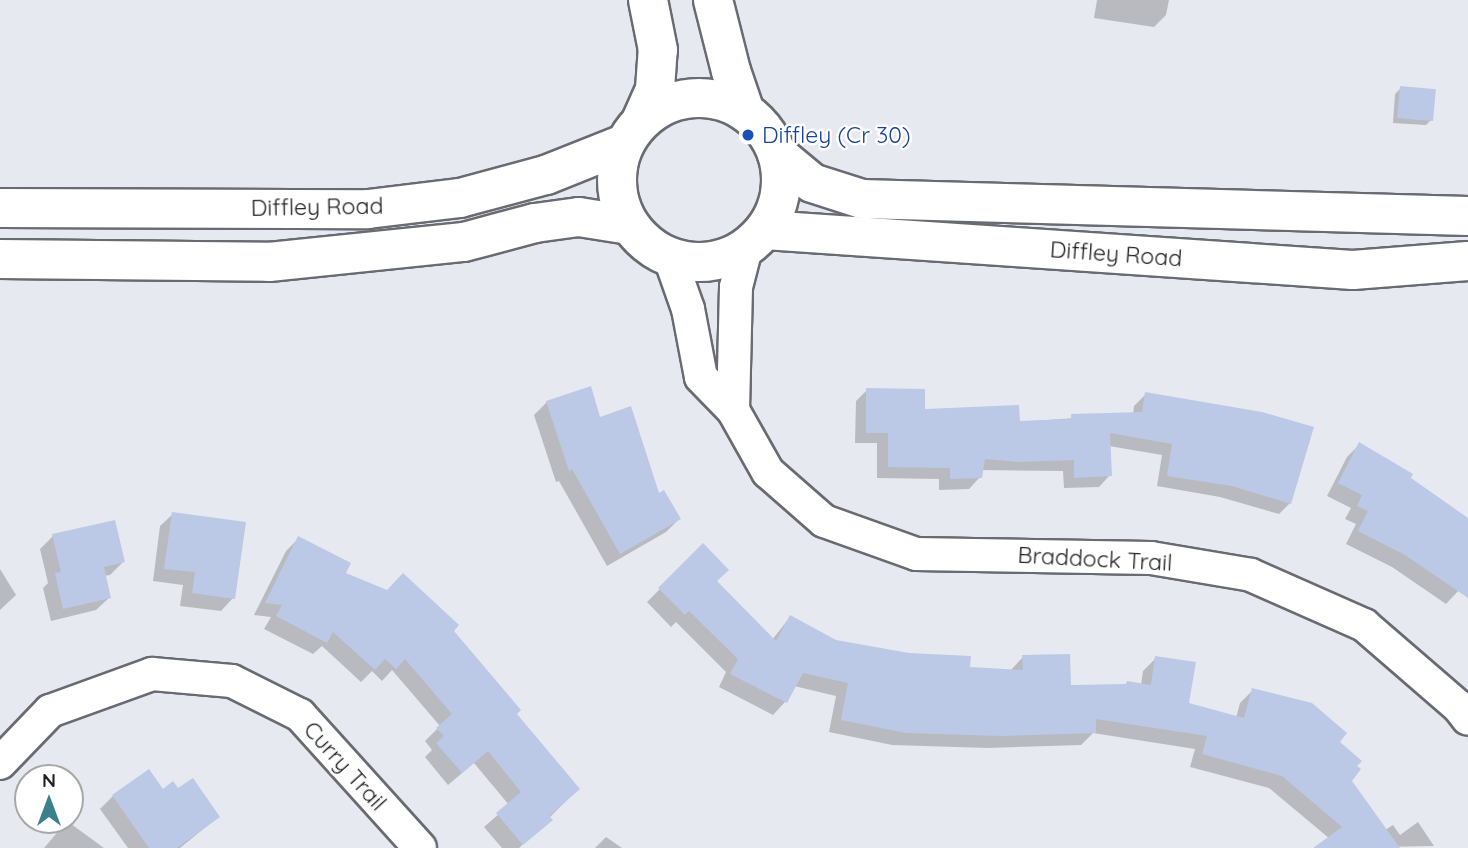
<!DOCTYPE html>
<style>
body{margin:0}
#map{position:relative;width:1468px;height:848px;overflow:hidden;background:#e6e9f0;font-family:Quicksand,sans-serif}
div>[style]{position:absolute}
.shadow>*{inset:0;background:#0003}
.building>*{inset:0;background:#bcc9e6;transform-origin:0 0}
.roads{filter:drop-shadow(2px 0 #696b72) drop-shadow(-2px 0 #696b72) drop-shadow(0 2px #696b72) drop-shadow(0 -2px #696b72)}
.street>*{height:32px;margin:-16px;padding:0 16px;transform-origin:16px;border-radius:16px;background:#fff}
.secondary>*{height:38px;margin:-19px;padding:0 19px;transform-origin:19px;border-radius:19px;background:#fff}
.secondary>.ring{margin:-19px;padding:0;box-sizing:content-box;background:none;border:38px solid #fff;border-radius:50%}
.dots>*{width:19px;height:19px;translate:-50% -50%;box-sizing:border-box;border:4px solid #fff;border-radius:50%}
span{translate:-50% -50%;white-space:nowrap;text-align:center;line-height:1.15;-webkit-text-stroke:5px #fff;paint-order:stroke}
.transit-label{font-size:23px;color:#164399}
.left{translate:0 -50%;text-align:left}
.street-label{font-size:23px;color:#202224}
.north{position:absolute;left:14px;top:764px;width:70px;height:70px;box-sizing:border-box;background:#fff;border:2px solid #a6a7a7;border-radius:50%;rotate:0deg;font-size:19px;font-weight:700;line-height:28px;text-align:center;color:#202224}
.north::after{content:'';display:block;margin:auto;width:24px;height:32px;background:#3b818c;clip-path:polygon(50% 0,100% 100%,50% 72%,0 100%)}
</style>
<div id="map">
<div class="shadow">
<div style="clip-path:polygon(1097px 0,1169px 0,1166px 15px,1154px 27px,1094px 18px)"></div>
<div style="clip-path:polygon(1401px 88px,1432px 119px,1426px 125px,1393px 123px,1395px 94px)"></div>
<div style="clip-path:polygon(867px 390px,923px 411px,1018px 422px,1133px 414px,1134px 406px,1146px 394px,1290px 503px,1279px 514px,1220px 497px,1157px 486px,1162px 455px,1109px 446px,1110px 475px,1099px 487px,1064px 488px,1063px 471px,981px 470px,980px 477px,969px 489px,939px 490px,939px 479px,877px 478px,877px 443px,855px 443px,856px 401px)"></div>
<div style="clip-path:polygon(547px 402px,599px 419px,679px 519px,666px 532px,607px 566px,559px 481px,556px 482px,534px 415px)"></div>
<div style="clip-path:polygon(1359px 445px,1468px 520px,1468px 598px,1460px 589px,1446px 604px,1392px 567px,1346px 544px,1356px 524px,1345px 519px,1351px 508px,1327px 496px,1347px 457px)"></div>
<div style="clip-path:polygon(173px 514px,233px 598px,221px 611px,180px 606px,183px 585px,153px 581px,160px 526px)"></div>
<div style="clip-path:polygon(53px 536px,123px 562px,110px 575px,104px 576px,109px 598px,96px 610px,51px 621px,43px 588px,48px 583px,40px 549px)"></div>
<div style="clip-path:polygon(299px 538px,344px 574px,452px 631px,515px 714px,578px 789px,519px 848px,502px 848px,484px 827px,509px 805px,474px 763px,448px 785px,425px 757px,432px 750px,425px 741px,440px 726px,392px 670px,382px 681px,372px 671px,361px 682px,322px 646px,313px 654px,264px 629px,271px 617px,254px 615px,286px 551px)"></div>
<div style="clip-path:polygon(703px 546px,715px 581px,772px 640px,790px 617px,835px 641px,968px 669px,1010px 671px,1023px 657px,1069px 687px,1124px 686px,1127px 683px,1141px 685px,1143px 671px,1156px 658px,1187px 705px,1236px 718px,1240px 703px,1253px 690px,1337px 742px,1349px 781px,1385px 830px,1393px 825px,1400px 835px,1418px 822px,1434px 846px,1321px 848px,1330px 839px,1269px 788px,1190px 767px,1195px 749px,1093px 733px,1081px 745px,988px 748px,892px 745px,829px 732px,836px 696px,794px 686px,785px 702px,773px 715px,719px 687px,726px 672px,676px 622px,671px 627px,647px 602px)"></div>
<div style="clip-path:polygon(0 569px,16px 595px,0 610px)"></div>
<div style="clip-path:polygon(177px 790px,218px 817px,180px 848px,128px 848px,100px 809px,113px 796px)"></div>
<div style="clip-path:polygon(67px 821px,104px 848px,44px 848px)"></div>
<div style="clip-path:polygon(606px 837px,622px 848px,595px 848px)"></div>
</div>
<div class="building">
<div style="left:1400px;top:86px;width:36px;height:32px;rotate:5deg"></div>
<div style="clip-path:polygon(591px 386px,600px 417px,631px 406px,659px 493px,664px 490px,681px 519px,620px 554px,572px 469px,569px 471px,546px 401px)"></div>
<div style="clip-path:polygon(866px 388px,925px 389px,925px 409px,1019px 405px,1020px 421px,1071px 419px,1071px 414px,1142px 412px,1145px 392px,1262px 412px,1314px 427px,1291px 504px,1232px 486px,1167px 476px,1172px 444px,1110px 433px,1112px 476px,1074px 478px,1074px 460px,1018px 462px,985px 459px,982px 478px,950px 479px,950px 468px,888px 467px,888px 433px,866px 433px)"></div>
<div style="clip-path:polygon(1359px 442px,1413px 474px,1411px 478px,1468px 518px,1468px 598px,1405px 555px,1358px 531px,1368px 511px,1357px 506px,1362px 495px,1338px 483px)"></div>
<div style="clip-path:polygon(172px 512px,246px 522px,235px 599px,192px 593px,195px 572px,164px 569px)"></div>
<div style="clip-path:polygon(115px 520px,125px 562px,104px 567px,111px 598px,63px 609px,55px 573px,61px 572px,52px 534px)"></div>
<div style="clip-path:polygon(298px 536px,351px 563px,346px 573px,387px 590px,403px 573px,459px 625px,454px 631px,521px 710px,517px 714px,580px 789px,549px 816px,553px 820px,523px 845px,496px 813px,521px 792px,488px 751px,462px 773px,436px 743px,444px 736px,436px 728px,452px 714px,405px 659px,396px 669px,385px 659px,375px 670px,333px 632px,327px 643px,276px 616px,282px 605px,265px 603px)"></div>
<div style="clip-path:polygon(703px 543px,729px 570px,717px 581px,776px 641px,790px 615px,836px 640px,909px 653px,971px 656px,970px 667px,1023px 670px,1022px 655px,1070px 654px,1071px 685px,1126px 684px,1127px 681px,1151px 685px,1155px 656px,1196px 662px,1189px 703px,1244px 718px,1252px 688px,1312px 703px,1347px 733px,1340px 742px,1362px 761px,1357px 766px,1361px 769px,1352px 781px,1400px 848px,1313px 848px,1342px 827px,1282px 776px,1202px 754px,1207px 736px,1096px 719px,1096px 733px,1002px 736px,906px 733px,841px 720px,848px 683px,803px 673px,787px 703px,730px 674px,738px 659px,689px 611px,685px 615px,658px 588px)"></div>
<div style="clip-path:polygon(149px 769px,163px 789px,173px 781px,178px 788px,193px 778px,220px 817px,177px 848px,149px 848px,112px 795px)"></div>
</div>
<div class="roads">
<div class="street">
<div style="left:670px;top:258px;width:54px;rotate:70.6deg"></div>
<div style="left:688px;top:309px;width:69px;rotate:79.2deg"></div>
<div style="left:701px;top:377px;width:46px;rotate:45.9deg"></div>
<div style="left:733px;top:410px;width:71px;rotate:60.6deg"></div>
<div style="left:768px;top:472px;width:74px;rotate:41.2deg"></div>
<div style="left:824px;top:521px;width:98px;rotate:19.7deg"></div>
<div style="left:916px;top:554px;width:235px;rotate:1deg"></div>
<div style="left:1151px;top:558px;width:101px;rotate:9.6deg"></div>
<div style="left:1251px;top:575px;width:124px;rotate:23.9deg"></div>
<div style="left:1364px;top:625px;width:124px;rotate:40.8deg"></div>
<div style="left:1458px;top:706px;width:16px;rotate:52deg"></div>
<div style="left:733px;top:410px;width:123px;rotate:-88.6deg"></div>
<div style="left:736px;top:287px;width:40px;rotate:-75.6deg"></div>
<div style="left:0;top:763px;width:72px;rotate:-46.1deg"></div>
<div style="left:50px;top:711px;width:109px;rotate:-19.9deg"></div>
<div style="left:152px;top:674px;width:80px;rotate:5deg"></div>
<div style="left:232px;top:681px;width:76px;rotate:26.6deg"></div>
<div style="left:300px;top:715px;width:179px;rotate:47.9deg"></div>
</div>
<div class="secondary">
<div style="left:713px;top:0;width:73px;rotate:75.8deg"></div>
<div style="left:731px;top:71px;width:43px;rotate:71.1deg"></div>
<div class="ring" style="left:617px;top:98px;width:126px;height:126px"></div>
<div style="left:641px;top:121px;width:35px;rotate:-66deg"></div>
<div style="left:655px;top:89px;width:39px;rotate:-86deg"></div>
<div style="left:658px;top:50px;width:51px;rotate:-101.3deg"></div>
<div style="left:777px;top:154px;width:45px;rotate:39.6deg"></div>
<div style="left:812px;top:183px;width:52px;rotate:17.7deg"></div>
<div style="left:862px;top:199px;width:606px;rotate:1.61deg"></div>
<div style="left:0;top:208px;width:368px;rotate:0.2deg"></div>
<div style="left:368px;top:209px;width:93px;rotate:-6.8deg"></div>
<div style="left:460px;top:198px;width:89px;rotate:-15deg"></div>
<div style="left:546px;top:175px;width:84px;rotate:-21.7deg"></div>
<div style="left:765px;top:230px;width:589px;rotate:3.89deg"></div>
<div style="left:1353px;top:270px;width:115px;rotate:-4.5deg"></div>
<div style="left:0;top:259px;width:269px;rotate:0.6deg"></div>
<div style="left:269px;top:262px;width:196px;rotate:-5.9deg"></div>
<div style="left:464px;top:242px;width:73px;rotate:-15deg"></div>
<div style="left:535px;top:223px;width:44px;rotate:-7.8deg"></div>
<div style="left:579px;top:217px;width:51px;rotate:9.1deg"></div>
</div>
</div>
<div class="dots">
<div style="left:748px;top:135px;background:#1a4fb4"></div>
</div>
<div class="transit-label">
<span class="left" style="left:762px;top:135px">Diffley (Cr 30)</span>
</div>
<div class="street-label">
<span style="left:317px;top:207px;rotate:-1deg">Diffley Road</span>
<span style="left:1116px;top:254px;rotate:4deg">Diffley Road</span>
<span style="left:1095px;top:559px;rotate:3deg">Braddock Trail</span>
<span style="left:345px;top:766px;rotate:48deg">Curry Trail</span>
</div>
<div class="north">N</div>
</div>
